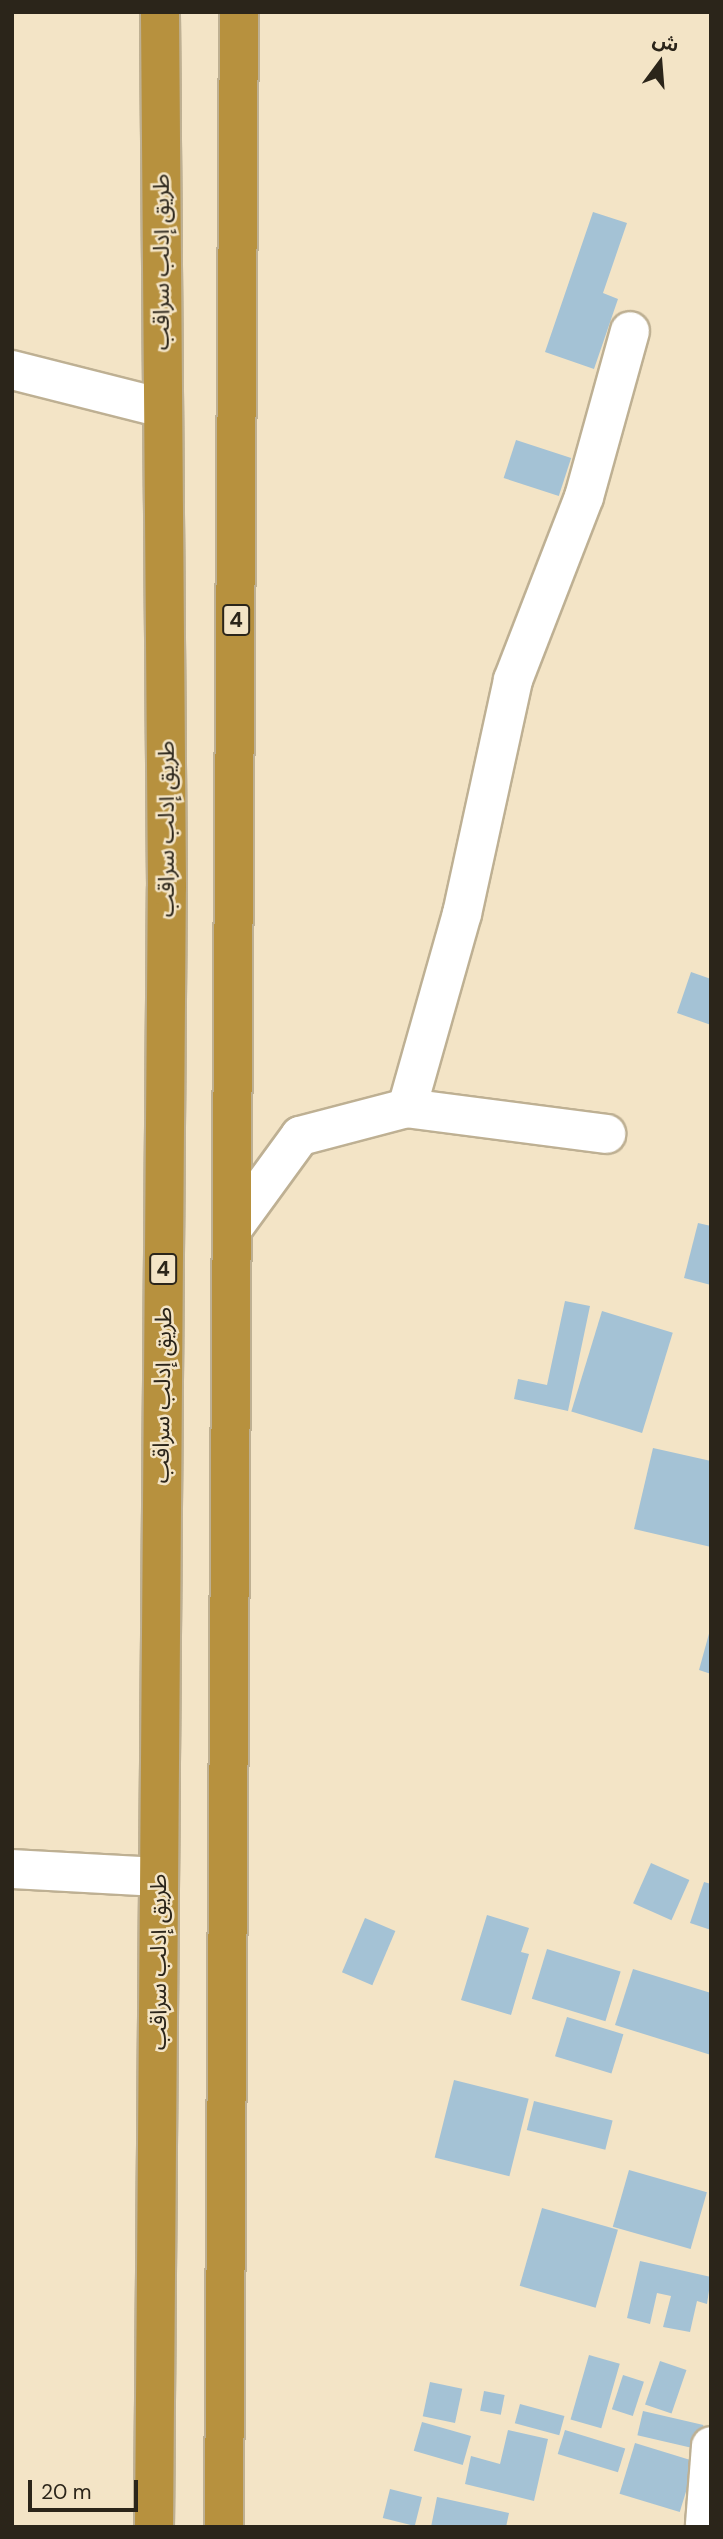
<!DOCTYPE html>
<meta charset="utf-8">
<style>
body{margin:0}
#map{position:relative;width:723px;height:2539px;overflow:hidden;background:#f3e4c6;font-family:"DM Sans","Noto Sans Arabic",sans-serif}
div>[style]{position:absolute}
.building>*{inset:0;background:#a4c2d5;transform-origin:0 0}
.roads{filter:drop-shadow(2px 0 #beb093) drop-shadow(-2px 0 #beb093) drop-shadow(0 2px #beb093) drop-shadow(0 -2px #beb093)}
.minor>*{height:38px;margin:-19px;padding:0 19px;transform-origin:19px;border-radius:19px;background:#fff}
.highway>*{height:38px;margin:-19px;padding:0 19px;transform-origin:19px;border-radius:19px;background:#b7913e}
span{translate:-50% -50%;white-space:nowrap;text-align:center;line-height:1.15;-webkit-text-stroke:5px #f3e4c6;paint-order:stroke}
.shield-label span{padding:2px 5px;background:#f3e4c6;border:2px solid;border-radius:5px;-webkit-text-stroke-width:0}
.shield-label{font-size:21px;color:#2b251a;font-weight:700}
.street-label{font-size:23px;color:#2b251a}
.frame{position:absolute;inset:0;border:14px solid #2b251a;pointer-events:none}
.north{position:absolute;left:625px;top:28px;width:70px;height:70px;-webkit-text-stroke:5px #f3e4c6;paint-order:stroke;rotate:16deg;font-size:19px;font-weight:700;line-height:28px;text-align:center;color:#2b251a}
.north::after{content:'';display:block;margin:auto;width:24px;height:32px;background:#2b251a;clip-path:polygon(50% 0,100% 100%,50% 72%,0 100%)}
.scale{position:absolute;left:28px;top:2480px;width:110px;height:32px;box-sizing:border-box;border:4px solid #2b251a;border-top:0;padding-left:9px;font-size:21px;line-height:24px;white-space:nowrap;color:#2b251a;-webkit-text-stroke:5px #f3e4c6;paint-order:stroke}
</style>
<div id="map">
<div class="building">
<div style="clip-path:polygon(593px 212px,627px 223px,603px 293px,618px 299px,594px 369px,545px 352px)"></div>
<div style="left:516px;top:440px;width:58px;height:40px;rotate:18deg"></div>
<div style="clip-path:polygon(691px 972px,711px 979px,711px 1025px,677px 1013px)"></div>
<div style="clip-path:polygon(698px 1223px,711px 1226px,711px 1285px,684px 1278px)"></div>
<div style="clip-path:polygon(565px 1301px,590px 1306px,568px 1411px,514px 1399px,518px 1379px,547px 1385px)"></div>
<div style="left:602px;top:1311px;width:74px;height:105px;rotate:17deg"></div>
<div style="clip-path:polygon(653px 1448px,711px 1461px,711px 1547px,634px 1529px)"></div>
<div style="clip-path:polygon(710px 1630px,711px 1631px,711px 1674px,699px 1670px)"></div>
<div style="left:651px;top:1863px;width:42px;height:44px;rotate:24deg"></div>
<div style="clip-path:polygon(704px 1882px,711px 1884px,711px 1930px,690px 1923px)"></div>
<div style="clip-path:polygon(487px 1915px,529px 1928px,521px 1952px,529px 1954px,511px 2015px,461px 2000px)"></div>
<div style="left:365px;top:1918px;width:33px;height:59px;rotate:23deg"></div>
<div style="left:547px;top:1949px;width:77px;height:52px;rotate:17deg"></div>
<div style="clip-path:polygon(633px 1969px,711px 1993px,711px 2055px,615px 2025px)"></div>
<div style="left:567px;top:2017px;width:59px;height:41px;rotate:17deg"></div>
<div style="left:454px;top:2080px;width:77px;height:80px;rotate:14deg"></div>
<div style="left:534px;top:2101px;width:81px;height:30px;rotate:14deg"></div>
<div style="left:629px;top:2170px;width:81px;height:59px;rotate:16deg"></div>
<div style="left:542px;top:2208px;width:79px;height:81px;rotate:16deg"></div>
<div style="clip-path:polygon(640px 2261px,711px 2277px,707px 2304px,697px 2301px,690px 2332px,663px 2327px,671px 2296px,657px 2293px,650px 2324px,627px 2318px)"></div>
<div style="left:589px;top:2355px;width:32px;height:67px;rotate:16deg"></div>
<div style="left:660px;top:2361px;width:28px;height:46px;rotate:19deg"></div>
<div style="left:623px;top:2375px;width:22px;height:36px;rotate:18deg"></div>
<div style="left:430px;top:2382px;width:33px;height:35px;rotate:12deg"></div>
<div style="left:484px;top:2391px;width:21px;height:20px;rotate:11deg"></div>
<div style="left:520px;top:2404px;width:46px;height:20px;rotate:15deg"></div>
<div style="left:643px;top:2411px;width:62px;height:25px;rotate:13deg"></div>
<div style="left:422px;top:2422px;width:51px;height:30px;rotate:16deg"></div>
<div style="clip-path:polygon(508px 2430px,548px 2439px,534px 2501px,465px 2484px,471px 2456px,500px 2464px)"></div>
<div style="left:565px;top:2430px;width:63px;height:25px;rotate:17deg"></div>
<div style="left:635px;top:2443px;width:63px;height:53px;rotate:17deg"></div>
<div style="left:390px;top:2489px;width:33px;height:30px;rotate:14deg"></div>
<div style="clip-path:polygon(437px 2497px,509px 2513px,506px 2527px,431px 2527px)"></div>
</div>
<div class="roads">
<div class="minor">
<div style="left:12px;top:370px;width:155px;rotate:14.2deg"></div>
<div style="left:407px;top:1108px;width:202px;rotate:-74.2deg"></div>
<div style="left:462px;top:914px;width:239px;rotate:-77.7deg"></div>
<div style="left:513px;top:680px;width:196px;rotate:-68.8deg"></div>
<div style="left:584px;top:497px;width:172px;rotate:-74.5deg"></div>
<div style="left:233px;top:1228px;width:114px;rotate:-53.9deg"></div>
<div style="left:300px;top:1136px;width:111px;rotate:-14.7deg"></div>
<div style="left:407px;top:1108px;width:201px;rotate:7.4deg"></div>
<div style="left:12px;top:1869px;width:146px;rotate:3.1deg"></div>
<div style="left:705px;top:2524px;width:78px;rotate:-85.6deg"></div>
</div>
<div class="highway">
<div style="left:154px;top:2527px;width:1640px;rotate:-89.55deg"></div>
<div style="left:167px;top:887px;width:875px;rotate:-90.46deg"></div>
<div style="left:224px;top:2527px;width:2515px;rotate:-89.66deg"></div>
</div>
</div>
<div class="shield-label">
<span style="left:236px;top:620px">4</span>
<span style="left:163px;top:1269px">4</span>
</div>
<div class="street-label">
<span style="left:161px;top:262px;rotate:-90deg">طريق إدلب سراقب</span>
<span style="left:166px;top:829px;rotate:-90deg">طريق إدلب سراقب</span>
<span style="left:162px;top:1395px;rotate:-89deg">طريق إدلب سراقب</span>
<span style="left:158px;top:1962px;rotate:-90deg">طريق إدلب سراقب</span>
</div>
<div class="frame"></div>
<div class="north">ش</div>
<div class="scale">20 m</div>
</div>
